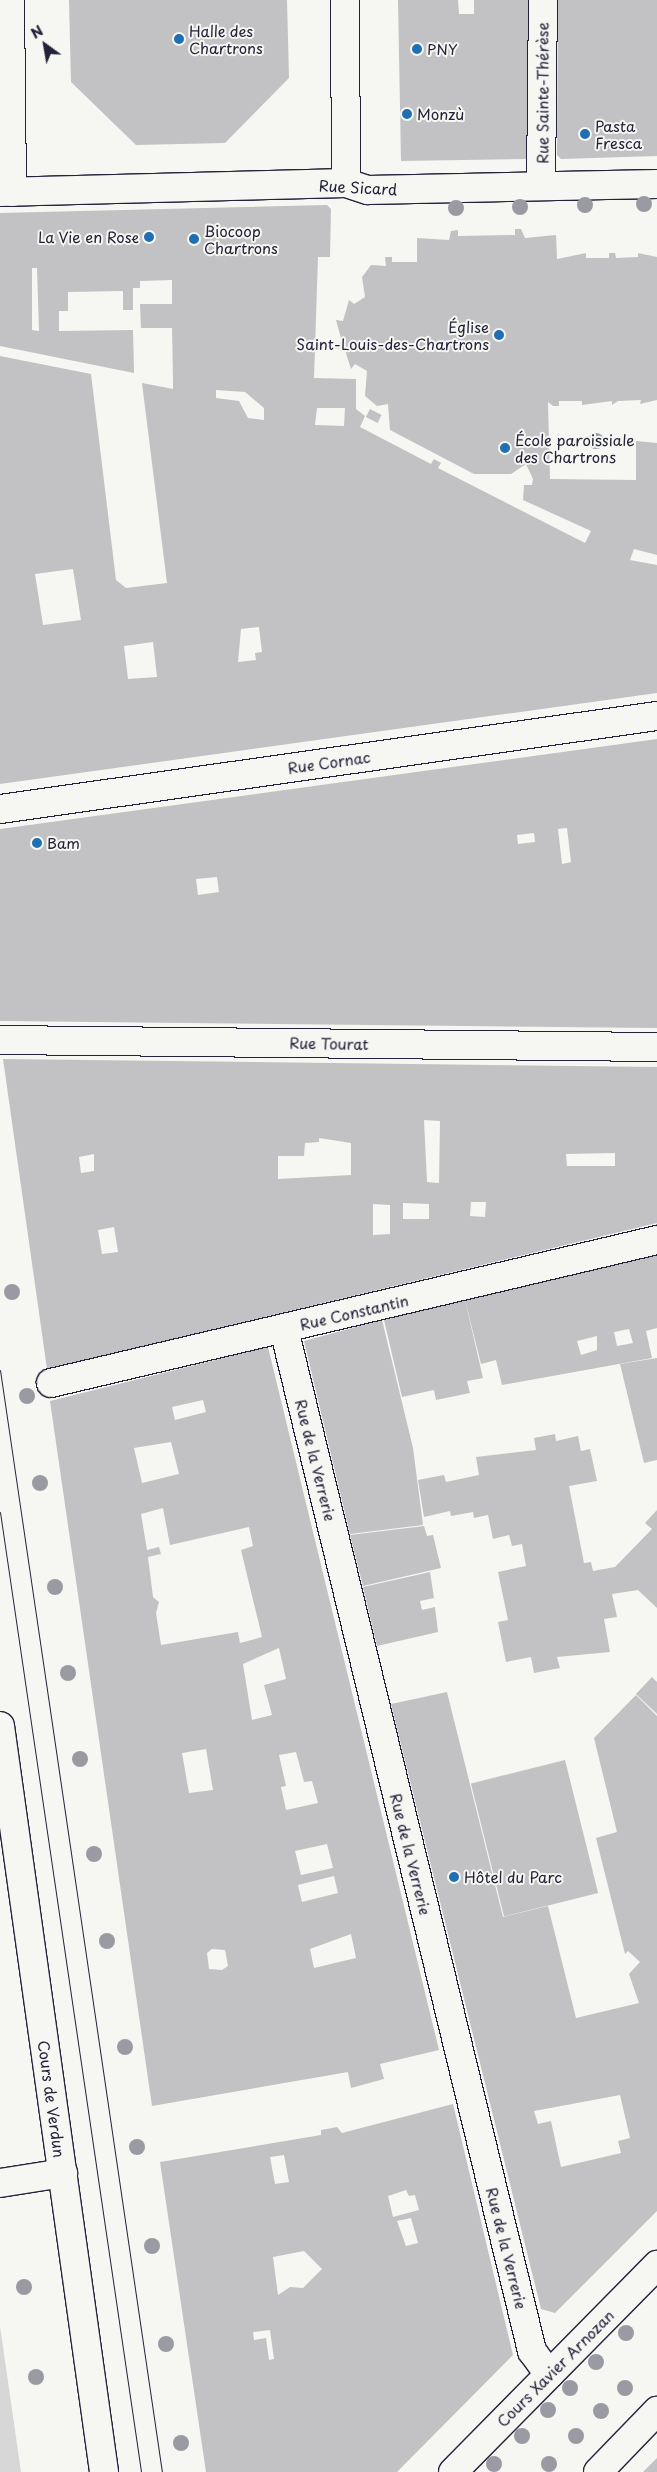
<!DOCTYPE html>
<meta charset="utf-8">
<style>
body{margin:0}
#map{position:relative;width:657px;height:2472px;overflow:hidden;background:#f6f6f2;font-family:"Playpen Sans",sans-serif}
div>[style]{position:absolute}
.green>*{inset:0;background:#d7d7d7}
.building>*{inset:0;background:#c2c2c4;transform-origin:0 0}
.roads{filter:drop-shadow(1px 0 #22223b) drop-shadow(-1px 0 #22223b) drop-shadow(0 1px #22223b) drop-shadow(0 -1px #22223b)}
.minor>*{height:28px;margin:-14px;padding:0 14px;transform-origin:14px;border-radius:14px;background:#f6f6f2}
.secondary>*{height:28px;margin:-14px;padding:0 14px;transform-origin:14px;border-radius:14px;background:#f6f6f2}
.tram>*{height:1px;margin:-0.5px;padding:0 0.5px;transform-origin:0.5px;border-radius:0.5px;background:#22223b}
.trees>*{width:16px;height:16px;margin:-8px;border-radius:50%;background:#9a9aa3}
.dots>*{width:14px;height:14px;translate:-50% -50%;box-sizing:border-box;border:2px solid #f6f6f2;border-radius:50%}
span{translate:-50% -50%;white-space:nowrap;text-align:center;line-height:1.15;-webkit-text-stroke:4px #f6f6f2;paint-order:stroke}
.poi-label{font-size:15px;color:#22223b}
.left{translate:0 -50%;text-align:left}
.right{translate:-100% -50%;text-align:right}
.street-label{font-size:15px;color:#22223b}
.north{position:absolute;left:20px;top:20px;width:50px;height:50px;-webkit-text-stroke:4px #f6f6f2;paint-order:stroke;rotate:328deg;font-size:14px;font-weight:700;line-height:20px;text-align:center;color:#22223b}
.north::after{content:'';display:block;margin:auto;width:18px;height:22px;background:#22223b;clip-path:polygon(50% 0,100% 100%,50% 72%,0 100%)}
</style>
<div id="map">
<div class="green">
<div style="clip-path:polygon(0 2326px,21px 2472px,0 2472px)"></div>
</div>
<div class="building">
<div style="clip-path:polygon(69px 0,287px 0,289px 78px,225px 143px,136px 145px,71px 82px)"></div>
<div style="clip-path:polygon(398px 0,458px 0,459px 14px,474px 14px,474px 0,528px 0,528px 159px,401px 161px)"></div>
<div style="clip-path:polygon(558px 0,657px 0,657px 156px,561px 159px,557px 155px)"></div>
<div style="clip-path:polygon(evenodd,327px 205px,331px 209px,330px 257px,318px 257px,314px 378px,356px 379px,356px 409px,365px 416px,360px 427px,431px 464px,434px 459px,441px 463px,438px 468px,585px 543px,591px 531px,523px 500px,524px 485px,532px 485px,533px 479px,526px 464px,511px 474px,474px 474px,390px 430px,388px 404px,377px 406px,365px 396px,367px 371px,355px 364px,351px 369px,344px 347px,337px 349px,335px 344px,342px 342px,336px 320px,343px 321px,349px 300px,354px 304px,365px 297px,362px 277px,371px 265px,386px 266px,385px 257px,392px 257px,392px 262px,417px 262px,417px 238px,449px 240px,451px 231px,458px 230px,458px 236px,515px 235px,515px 229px,521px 229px,525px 238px,556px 235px,557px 259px,586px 253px,586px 258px,609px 258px,609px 253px,615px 253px,616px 258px,638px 257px,638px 253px,657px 257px,657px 400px,640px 404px,641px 400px,618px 401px,612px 405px,612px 401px,582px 405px,582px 401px,559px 401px,559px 406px,553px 406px,548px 402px,550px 479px,636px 480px,636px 441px,657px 443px,657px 555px,634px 549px,630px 560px,657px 565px,657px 693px,0 784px,0 356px,91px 374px,116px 580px,126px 588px,167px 583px,142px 383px,173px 389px,173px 380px,172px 328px,141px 328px,140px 304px,172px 304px,172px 280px,140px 281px,140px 288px,133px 288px,133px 310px,123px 310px,123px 291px,68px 292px,68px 311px,59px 311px,59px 331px,133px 330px,134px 373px,0 346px,0 213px,327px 205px,32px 268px,37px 268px,39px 331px,32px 330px,32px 268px,327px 205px,216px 390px,245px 392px,264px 408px,264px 420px,248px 418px,239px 401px,216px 398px,216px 390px,327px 205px,317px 408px,345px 408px,344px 426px,315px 425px,317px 408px,327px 205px,73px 569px,81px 620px,43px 625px,35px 574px,73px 569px,327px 205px,259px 627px,262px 652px,255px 653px,256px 660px,238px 662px,241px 629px,259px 627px,327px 205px,153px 642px,157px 677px,128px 679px,124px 646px,153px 642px)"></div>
<div style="left:370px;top:409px;width:13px;height:9px;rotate:27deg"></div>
<div style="clip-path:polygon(evenodd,657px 739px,657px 1028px,0 1021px,0 829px,657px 739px,567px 828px,571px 862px,562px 864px,558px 829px,567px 828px,657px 739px,534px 833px,535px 842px,518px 844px,517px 835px,534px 833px,657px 739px,217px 877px,219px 892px,198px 895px,196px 879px,217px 877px)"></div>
<div style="clip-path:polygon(evenodd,3px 1059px,657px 1067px,657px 1223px,47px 1369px,3px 1059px,424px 1120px,440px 1121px,439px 1183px,427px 1182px,424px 1120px,3px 1059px,319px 1138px,351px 1143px,351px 1175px,278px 1179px,278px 1156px,304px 1156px,305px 1143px,319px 1142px,319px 1138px,3px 1059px,615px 1153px,615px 1166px,567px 1166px,566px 1154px,615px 1153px,3px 1059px,94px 1154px,94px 1171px,81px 1173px,79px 1157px,94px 1154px,3px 1059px,471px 1202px,486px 1202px,485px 1217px,470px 1216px,471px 1202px,3px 1059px,403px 1203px,429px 1204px,429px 1219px,403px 1219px,403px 1203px,3px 1059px,373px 1204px,390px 1205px,390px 1234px,373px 1235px,373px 1204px,3px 1059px,114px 1227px,118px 1252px,102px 1254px,98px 1230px,114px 1227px)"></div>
<div style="clip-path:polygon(evenodd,657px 1254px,657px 1328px,646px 1331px,652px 1358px,502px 1385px,496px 1360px,481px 1364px,465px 1300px,657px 1254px,629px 1329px,633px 1343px,617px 1346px,614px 1332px,629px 1329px,657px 1254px,597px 1336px,597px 1350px,581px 1355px,577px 1341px,597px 1336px)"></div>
<div style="clip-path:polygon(465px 1300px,483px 1378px,467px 1381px,470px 1393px,436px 1400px,434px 1390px,402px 1397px,384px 1320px)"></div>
<div style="clip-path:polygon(382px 1320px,413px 1448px,423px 1525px,350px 1534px,304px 1341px)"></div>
<div style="clip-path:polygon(evenodd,268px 1347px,439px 2050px,380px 2064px,384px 2079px,351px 2088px,348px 2072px,152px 2106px,50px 1401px,268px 1347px,203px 1400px,206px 1412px,175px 1420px,172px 1407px,203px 1400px,268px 1347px,171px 1442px,179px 1474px,142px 1483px,134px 1448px,171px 1442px,268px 1347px,163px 1508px,170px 1545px,249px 1527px,253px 1546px,241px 1550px,262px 1637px,240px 1643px,238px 1632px,161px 1645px,156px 1613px,159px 1602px,153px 1597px,148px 1557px,161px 1554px,159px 1547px,147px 1550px,141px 1514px,163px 1508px,268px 1347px,279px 1648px,286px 1679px,264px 1685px,272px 1715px,252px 1720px,243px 1664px,279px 1648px,268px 1347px,206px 1749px,213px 1790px,189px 1793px,182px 1753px,206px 1749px,268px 1347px,296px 1752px,304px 1782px,312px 1781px,318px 1803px,286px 1810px,281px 1787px,286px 1786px,279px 1755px,296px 1752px,268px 1347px,327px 1844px,333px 1868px,301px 1875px,295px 1851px,327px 1844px,268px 1347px,334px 1876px,338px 1893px,302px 1902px,298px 1885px,334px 1876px,268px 1347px,351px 1934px,356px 1958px,314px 1968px,310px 1949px,351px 1934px,268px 1347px,212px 1949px,225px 1950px,228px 1966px,222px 1970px,209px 1969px,207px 1953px,212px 1949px)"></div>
<div style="clip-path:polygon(657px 1358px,657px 1460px,644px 1463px,620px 1364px)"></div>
<div style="clip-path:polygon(555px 1434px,556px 1441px,578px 1436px,581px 1451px,590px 1449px,597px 1481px,569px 1486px,584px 1563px,591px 1562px,593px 1571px,615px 1567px,652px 1529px,645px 1523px,657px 1510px,657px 1608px,638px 1590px,612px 1594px,617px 1617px,604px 1619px,610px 1652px,557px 1657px,560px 1668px,534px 1673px,531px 1657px,506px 1662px,498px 1622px,508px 1620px,498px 1572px,526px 1566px,522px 1544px,512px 1546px,509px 1535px,493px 1539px,488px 1515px,474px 1518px,473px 1512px,451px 1516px,450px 1511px,424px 1517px,418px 1480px,444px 1475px,446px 1482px,479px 1475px,476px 1457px,536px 1450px,534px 1438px)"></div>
<div style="clip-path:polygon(424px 1526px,427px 1536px,433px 1535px,441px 1568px,363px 1586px,350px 1535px)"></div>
<div style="clip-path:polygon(430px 1572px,434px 1598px,420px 1601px,422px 1610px,435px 1607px,438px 1632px,377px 1646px,363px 1587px)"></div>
<div style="clip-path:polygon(652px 1677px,657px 1682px,657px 1714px,636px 1694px)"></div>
<div style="clip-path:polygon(evenodd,447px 1692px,503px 1917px,548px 1906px,576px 2018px,639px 2003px,629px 1974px,640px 1962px,628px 1951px,625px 1954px,596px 1838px,617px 1832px,594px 1738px,636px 1695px,657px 1716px,657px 2211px,555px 2313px,541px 2309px,391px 1704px,447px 1692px,620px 2095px,630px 2138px,618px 2141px,621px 2153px,561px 2167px,551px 2121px,538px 2124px,534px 2111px,620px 2095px)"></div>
<div style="left:565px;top:1760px;width:137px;height:97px;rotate:76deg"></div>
<div style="clip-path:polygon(evenodd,453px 2104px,513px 2355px,397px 2472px,206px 2472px,160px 2162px,321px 2135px,321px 2130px,337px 2127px,342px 2133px,453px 2104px,284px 2155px,289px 2182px,275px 2184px,270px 2157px,284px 2155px,453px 2104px,406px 2190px,409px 2196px,415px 2195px,419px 2210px,393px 2217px,388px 2196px,406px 2190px,453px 2104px,411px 2218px,418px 2243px,406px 2246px,397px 2221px,411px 2218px,453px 2104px,304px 2251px,322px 2269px,303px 2288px,290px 2287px,278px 2295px,273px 2257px,304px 2251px,453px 2104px,270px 2330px,274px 2359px,269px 2360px,266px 2338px,254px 2340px,253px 2332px,270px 2330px)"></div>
<div style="clip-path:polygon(657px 2458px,657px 2472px,643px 2472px)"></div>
</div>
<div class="roads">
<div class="minor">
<div style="left:10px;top:0;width:192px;rotate:89.4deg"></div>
<div style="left:345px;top:0;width:183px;rotate:89.7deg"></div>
<div style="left:541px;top:186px;width:186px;rotate:-89.4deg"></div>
<div style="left:0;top:192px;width:346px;rotate:-1.5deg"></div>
<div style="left:346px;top:183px;width:23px;rotate:18deg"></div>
<div style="left:368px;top:190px;width:289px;rotate:-1.2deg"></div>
<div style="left:0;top:809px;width:664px;rotate:-8.06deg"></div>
<div style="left:0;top:1040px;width:657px;rotate:0.61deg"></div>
<div style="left:284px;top:1329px;width:1052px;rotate:76.36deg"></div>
<div style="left:532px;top:2351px;width:29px;rotate:54deg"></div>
<div style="left:51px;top:1383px;width:623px;rotate:-13.28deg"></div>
<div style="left:453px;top:2472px;width:291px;rotate:-45.4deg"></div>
<div style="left:598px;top:2472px;width:85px;rotate:-46deg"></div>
</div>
<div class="secondary">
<div style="left:0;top:1726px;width:753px;rotate:82.06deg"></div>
<div style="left:0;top:2183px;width:64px;rotate:-9deg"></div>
</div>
</div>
<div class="tram">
<div style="left:0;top:1370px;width:1114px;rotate:81.64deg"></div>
<div style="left:0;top:1512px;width:970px;rotate:81.64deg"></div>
</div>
<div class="trees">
<div style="left:644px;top:204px"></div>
<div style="left:585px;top:205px"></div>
<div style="left:520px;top:207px"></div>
<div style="left:456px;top:208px"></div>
<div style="left:596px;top:441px"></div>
<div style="left:12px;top:1292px"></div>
<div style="left:27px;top:1396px"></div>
<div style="left:40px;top:1483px"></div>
<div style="left:55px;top:1587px"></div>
<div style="left:68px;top:1673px"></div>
<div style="left:80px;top:1759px"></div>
<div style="left:94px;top:1854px"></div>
<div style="left:107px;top:1941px"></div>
<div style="left:125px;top:2047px"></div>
<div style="left:137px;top:2147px"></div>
<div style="left:152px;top:2246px"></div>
<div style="left:24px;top:2287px"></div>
<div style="left:626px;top:2333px"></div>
<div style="left:166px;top:2344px"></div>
<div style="left:596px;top:2362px"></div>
<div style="left:36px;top:2377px"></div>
<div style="left:570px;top:2388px"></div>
<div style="left:625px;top:2388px"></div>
<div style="left:548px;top:2410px"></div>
<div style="left:601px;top:2411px"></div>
<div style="left:522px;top:2436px"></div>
<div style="left:576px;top:2436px"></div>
<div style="left:181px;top:2443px"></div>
<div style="left:494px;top:2464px"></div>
<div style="left:549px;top:2464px"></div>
</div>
<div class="dots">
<div style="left:179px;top:39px;background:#1f6fb2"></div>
<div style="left:417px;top:49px;background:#1f6fb2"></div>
<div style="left:407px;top:114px;background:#1f6fb2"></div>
<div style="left:585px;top:134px;background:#1f6fb2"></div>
<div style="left:149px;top:237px;background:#1f6fb2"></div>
<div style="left:194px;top:239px;background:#1f6fb2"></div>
<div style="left:499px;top:335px;background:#1f6fb2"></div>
<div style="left:505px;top:448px;background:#1f6fb2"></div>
<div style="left:37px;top:843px;background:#1f6fb2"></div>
<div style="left:454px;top:1877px;background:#1f6fb2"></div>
</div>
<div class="poi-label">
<span class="left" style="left:189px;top:39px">Halle des<br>Chartrons</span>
<span class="left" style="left:427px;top:49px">PNY</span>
<span class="left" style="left:417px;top:114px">Monzù</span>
<span class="left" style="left:595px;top:134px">Pasta<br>Fresca</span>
<span class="left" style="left:204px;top:239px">Biocoop<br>Chartrons</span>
<span class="right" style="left:139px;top:237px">La Vie en Rose</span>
<span class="right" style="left:489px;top:335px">Église<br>Saint-Louis-des-Chartrons</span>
<span class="left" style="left:515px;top:448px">École paroissiale<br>des Chartrons</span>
<span class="left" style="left:47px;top:843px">Bam</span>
<span class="left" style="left:464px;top:1877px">Hôtel du Parc</span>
</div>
<div class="street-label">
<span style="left:542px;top:93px;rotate:-90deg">Rue Sainte-Thérèse</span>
<span style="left:358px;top:187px;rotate:3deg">Rue Sicard</span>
<span style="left:329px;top:762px;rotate:-8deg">Rue Cornac</span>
<span style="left:329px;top:1043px;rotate:1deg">Rue Tourat</span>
<span style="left:354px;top:1312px;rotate:-13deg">Rue Constantin</span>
<span style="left:316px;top:1460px;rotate:76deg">Rue de la Verrerie</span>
<span style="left:411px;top:1854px;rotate:76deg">Rue de la Verrerie</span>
<span style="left:52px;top:2099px;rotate:82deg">Cours de Verdun</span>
<span style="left:507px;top:2248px;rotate:76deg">Rue de la Verrerie</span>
<span style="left:555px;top:2368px;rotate:-45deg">Cours Xavier Arnozan</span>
</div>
<div class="north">N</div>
</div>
